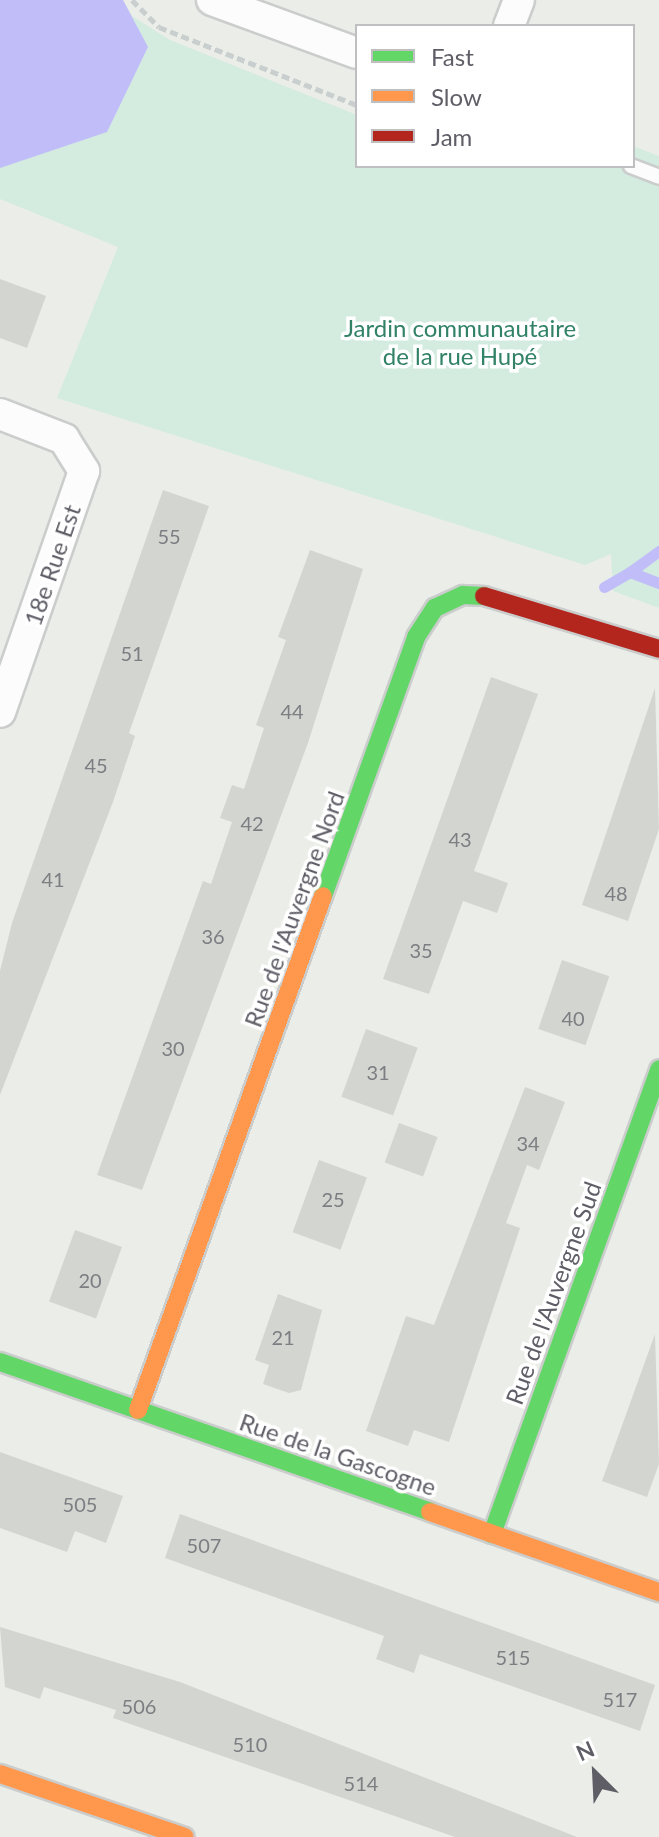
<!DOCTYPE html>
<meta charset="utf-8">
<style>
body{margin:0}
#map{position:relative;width:659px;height:1837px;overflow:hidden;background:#ebeee8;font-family:Lato,sans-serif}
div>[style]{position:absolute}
.green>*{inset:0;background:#d4ebe0}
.water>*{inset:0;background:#c0bdf8}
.stream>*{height:11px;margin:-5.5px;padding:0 5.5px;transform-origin:5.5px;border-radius:5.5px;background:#c0bdf8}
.building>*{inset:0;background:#d3d5d1;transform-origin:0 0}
.path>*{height:5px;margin-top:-2.5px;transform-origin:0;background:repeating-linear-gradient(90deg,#c9cece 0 8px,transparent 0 12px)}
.roads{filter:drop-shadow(2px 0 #cbcccc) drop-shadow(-2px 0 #cbcccc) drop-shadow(0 2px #cbcccc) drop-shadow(0 -2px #cbcccc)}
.lane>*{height:14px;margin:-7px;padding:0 7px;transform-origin:7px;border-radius:7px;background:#fcfcfc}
.street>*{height:30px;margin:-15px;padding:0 15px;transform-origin:15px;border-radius:15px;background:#fcfcfc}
.fast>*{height:18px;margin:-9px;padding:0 9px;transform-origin:9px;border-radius:9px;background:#63d668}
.slow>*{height:18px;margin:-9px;padding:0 9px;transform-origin:9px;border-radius:9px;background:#ff974d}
.jam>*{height:18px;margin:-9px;padding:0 9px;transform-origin:9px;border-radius:9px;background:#b3261e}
span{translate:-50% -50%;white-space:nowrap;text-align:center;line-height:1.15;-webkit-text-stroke:7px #fff;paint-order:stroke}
.number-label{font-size:20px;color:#7d7d82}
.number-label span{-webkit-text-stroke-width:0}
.park-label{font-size:24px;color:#318267}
.street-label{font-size:24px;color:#5f5e67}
.legend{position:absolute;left:355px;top:24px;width:280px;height:144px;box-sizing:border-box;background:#fff;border:2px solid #bfbfc2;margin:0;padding:10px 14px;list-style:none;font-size:24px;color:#5f5e67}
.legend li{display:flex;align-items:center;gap:16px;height:40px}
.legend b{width:40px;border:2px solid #bfbfc2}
.north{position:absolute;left:555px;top:1733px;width:80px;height:80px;-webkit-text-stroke:6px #fff;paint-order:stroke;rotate:336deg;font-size:22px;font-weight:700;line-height:32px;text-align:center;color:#5f5e67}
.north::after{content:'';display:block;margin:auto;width:28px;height:36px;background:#5f5e67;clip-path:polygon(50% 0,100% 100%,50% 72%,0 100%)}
</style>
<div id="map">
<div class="green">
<div style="clip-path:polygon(0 0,123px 0,132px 16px,170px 40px,357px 115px,357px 166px,633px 166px,633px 146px,659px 156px,659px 608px,613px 591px,611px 554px,585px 565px,57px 398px,118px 247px,0 199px)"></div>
</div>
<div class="water">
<div style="clip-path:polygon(0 0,123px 0,148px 47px,107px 132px,0 168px)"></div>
</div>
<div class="stream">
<div style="left:630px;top:572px;width:36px;rotate:-36deg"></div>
<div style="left:604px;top:587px;width:30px;rotate:-30deg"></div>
<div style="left:630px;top:572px;width:31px;rotate:21deg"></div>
</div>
<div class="building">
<div style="clip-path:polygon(0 279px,46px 296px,27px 348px,0 338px)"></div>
<div style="clip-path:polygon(163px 490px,209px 506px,129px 733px,135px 736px,113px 802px,0 1095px,0 971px,12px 923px)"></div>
<div style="clip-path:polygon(310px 550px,363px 569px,308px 743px,142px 1190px,97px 1175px,203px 881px,211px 884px,232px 822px,220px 818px,232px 785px,244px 789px,264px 728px,256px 725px,286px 640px,278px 637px)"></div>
<div style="clip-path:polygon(491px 677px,538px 694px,474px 871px,508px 883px,497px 913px,463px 901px,429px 994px,383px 979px)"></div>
<div style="clip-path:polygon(655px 688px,659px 829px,628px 921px,582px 905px)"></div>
<div style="left:562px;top:960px;width:50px;height:73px;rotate:19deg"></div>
<div style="left:366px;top:1029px;width:55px;height:72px;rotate:20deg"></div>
<div style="clip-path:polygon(525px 1087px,565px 1102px,539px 1170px,527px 1165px,506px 1223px,520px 1228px,449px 1442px,414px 1430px,408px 1446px,366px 1431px,406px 1316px,434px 1325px)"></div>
<div style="left:399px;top:1123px;width:41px;height:42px;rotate:20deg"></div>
<div style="left:319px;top:1160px;width:51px;height:77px;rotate:20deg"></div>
<div style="left:75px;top:1230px;width:50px;height:76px;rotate:20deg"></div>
<div style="clip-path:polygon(278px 1294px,322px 1310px,301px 1390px,289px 1393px,263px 1384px,269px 1365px,255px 1360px)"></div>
<div style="clip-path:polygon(655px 1334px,659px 1464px,647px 1497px,602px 1481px)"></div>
<div style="clip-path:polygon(0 1452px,123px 1496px,106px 1543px,75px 1531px,67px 1552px,0 1528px)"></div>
<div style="clip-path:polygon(180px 1514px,655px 1685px,640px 1731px,420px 1654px,414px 1673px,376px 1659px,384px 1636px,165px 1558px)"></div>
<div style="clip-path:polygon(0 1627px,180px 1682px,577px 1837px,455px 1837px,113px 1718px,116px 1710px,44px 1687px,40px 1699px,5px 1687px)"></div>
</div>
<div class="path">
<div style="left:132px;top:0;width:38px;rotate:45deg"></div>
<div style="left:159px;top:27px;width:213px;rotate:21.5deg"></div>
</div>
<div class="roads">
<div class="lane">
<div style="left:631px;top:166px;width:30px;rotate:21deg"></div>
</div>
<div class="street">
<div style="left:212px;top:0;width:154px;rotate:20.1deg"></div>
<div style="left:509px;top:26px;width:28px;rotate:-69deg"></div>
<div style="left:0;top:414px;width:69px;rotate:21.3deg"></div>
<div style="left:64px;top:439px;width:38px;rotate:58deg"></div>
<div style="left:84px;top:471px;width:255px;rotate:109.2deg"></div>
</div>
<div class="fast">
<div style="left:323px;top:896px;width:275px;rotate:-70.2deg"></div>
<div style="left:416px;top:637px;width:35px;rotate:-57deg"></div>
<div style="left:435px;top:608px;width:31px;rotate:-25deg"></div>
<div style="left:463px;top:595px;width:21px;rotate:3deg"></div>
<div style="left:0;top:1362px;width:455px;rotate:19.2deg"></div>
<div style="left:492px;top:1534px;width:494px;rotate:-70.2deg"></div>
</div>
<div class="slow">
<div style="left:138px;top:1410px;width:546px;rotate:-70.21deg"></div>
<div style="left:430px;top:1512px;width:243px;rotate:19.3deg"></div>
<div style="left:0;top:1774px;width:195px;rotate:18.8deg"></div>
</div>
<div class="jam">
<div style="left:484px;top:596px;width:183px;rotate:16.8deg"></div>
</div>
</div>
<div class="number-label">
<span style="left:169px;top:536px">55</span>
<span style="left:132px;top:653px">51</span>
<span style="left:292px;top:711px">44</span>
<span style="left:96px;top:765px">45</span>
<span style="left:252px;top:823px">42</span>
<span style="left:460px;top:839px">43</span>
<span style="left:53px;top:879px">41</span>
<span style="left:616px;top:893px">48</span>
<span style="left:213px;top:936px">36</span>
<span style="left:421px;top:950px">35</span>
<span style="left:573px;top:1018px">40</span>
<span style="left:173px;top:1048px">30</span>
<span style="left:378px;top:1072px">31</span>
<span style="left:528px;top:1143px">34</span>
<span style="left:333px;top:1199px">25</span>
<span style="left:90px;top:1280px">20</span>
<span style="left:283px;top:1337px">21</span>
<span style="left:80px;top:1504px">505</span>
<span style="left:204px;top:1545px">507</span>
<span style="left:513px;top:1657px">515</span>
<span style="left:620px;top:1699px">517</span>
<span style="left:139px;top:1706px">506</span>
<span style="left:250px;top:1744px">510</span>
<span style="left:361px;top:1783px">514</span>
</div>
<div class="park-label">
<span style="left:460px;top:342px">Jardin communautaire<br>de la rue Hupé</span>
</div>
<div class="street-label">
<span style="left:52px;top:565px;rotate:-71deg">18e Rue Est</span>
<span style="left:294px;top:909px;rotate:-70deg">Rue de l'Auvergne Nord</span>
<span style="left:553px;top:1293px;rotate:-70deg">Rue de l'Auvergne Sud</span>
<span style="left:338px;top:1454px;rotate:19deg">Rue de la Gascogne</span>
</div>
<ul class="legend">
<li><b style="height:10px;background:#63d668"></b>Fast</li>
<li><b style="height:10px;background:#ff974d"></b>Slow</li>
<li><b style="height:10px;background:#b3261e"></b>Jam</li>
</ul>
<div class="north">N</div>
</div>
